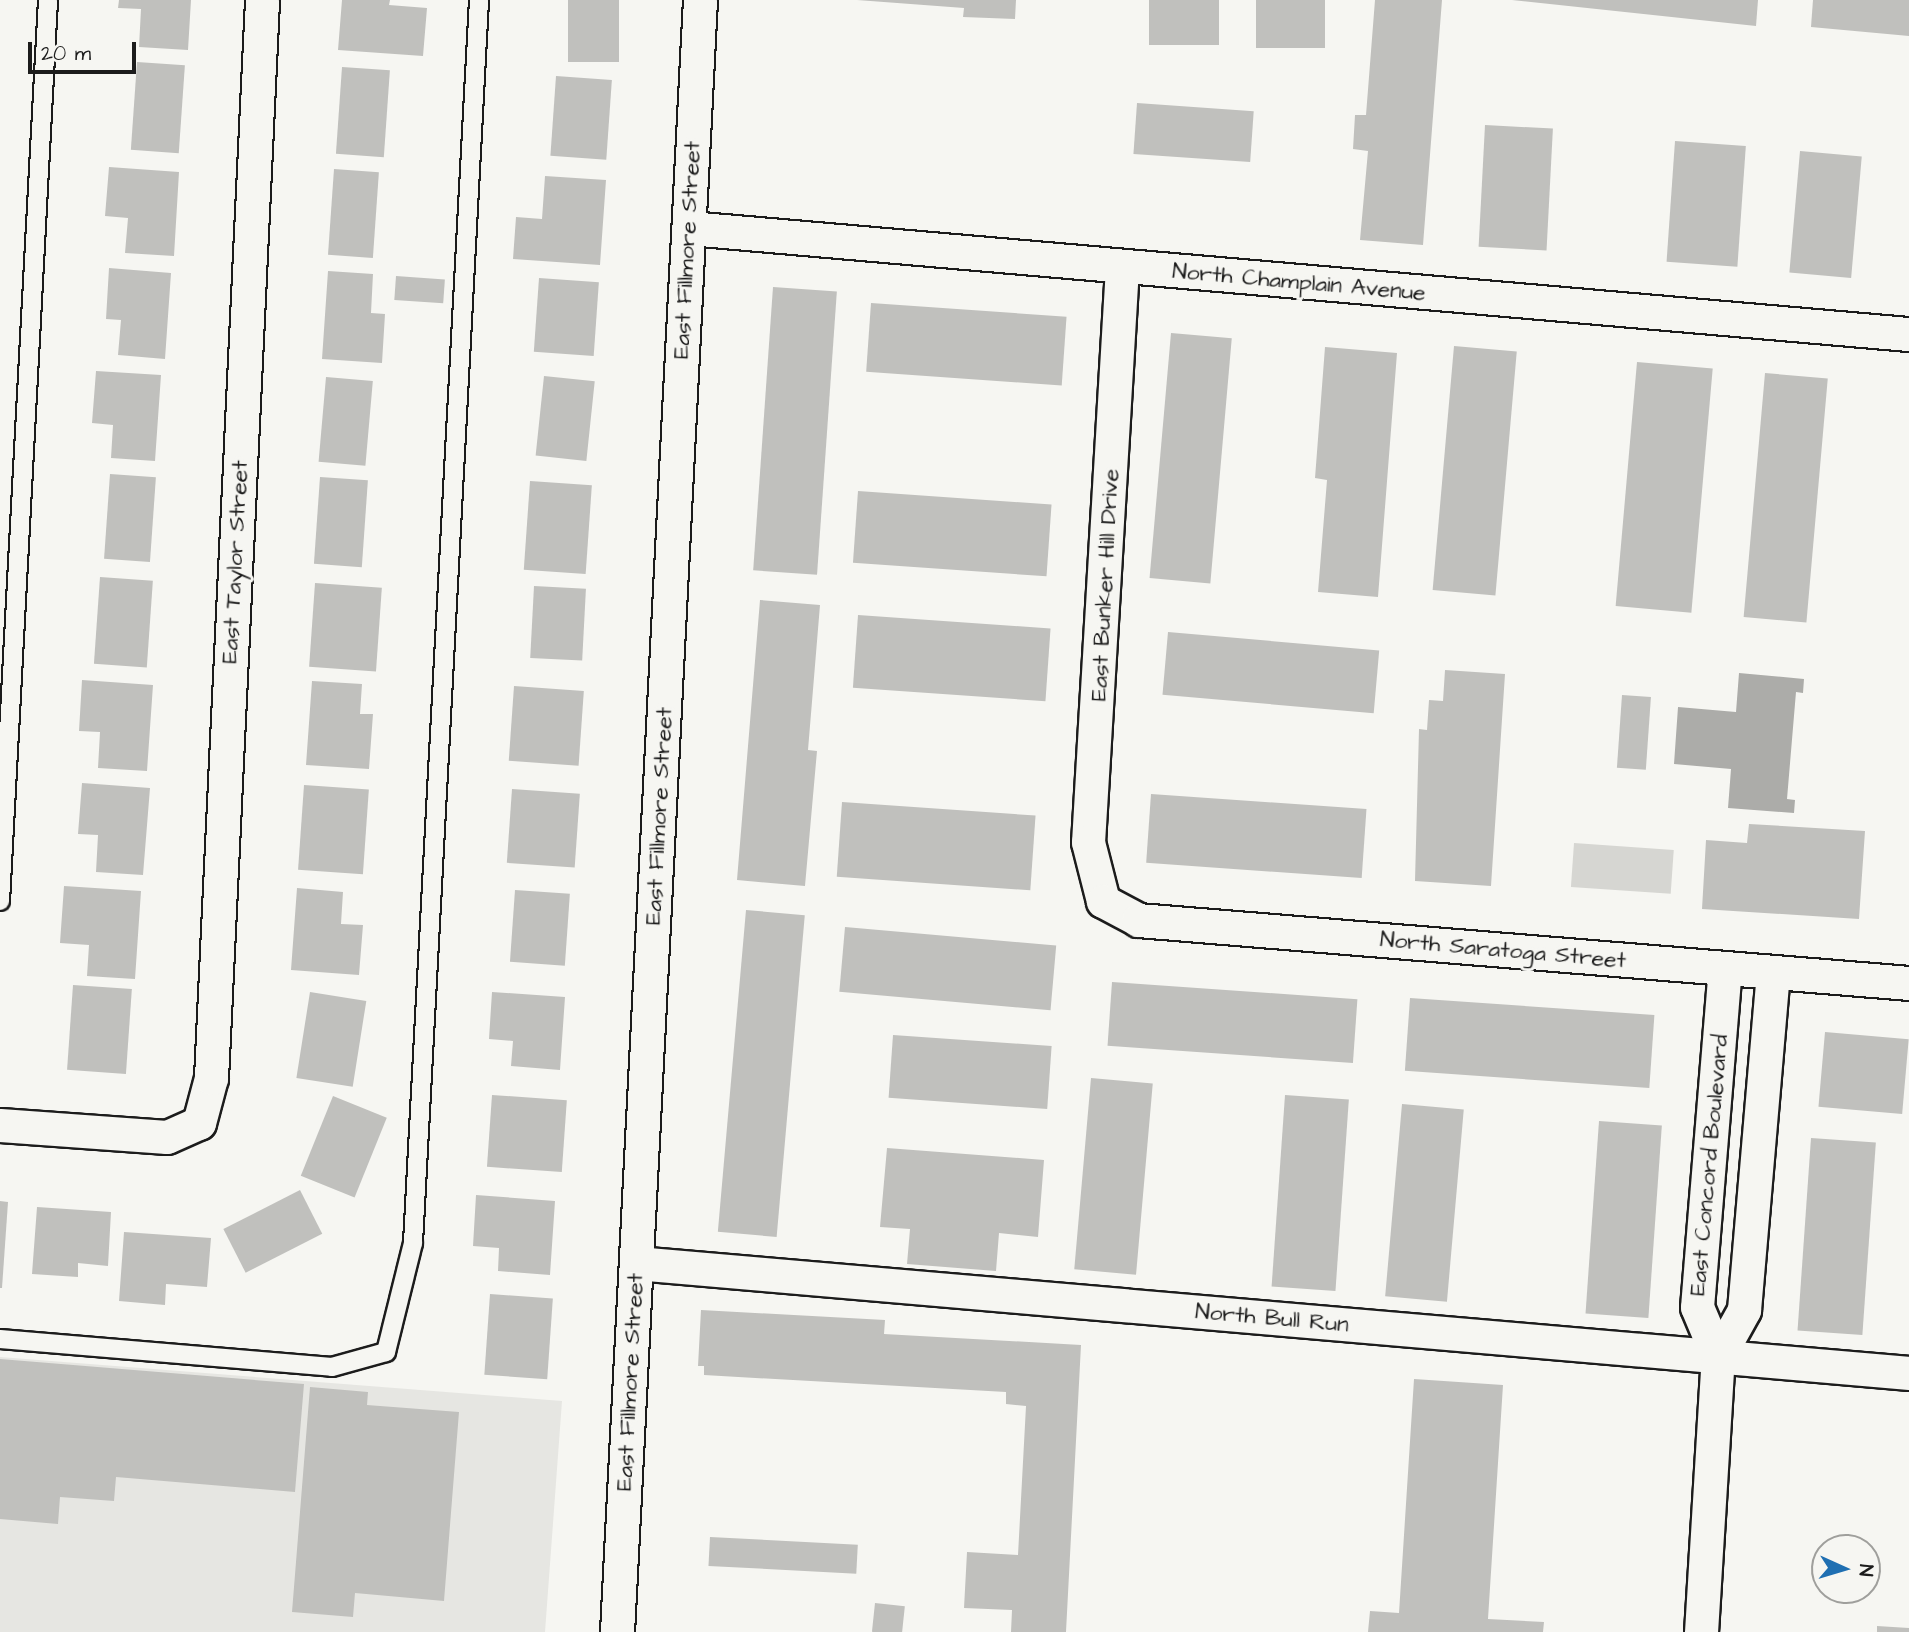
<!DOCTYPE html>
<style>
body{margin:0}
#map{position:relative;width:1909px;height:1632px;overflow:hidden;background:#f6f6f2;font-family:"Architects Daughter",sans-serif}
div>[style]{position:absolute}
.built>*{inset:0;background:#e6e6e2}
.green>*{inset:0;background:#d6d6d2;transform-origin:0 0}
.water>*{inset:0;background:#acaca9}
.building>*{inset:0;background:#c0c0bd;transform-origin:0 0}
.roads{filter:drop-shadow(2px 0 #1c1c1c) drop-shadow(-2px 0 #1c1c1c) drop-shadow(0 2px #1c1c1c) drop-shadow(0 -2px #1c1c1c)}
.service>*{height:18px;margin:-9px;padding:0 9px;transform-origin:9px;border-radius:9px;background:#f6f6f2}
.minor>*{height:33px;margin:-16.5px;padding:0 16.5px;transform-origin:16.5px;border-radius:16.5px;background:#f6f6f2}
span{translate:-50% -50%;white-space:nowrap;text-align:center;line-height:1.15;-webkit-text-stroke:6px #f6f6f2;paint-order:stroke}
.street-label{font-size:23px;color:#1c1c1c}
.north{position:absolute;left:1811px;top:1534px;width:70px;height:70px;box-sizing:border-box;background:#f6f6f2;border:2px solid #9f9f9c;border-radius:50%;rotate:94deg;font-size:19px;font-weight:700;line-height:28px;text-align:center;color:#1c1c1c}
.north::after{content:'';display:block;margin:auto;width:24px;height:32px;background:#1f6fb2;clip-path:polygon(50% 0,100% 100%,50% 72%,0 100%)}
.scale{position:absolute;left:28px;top:42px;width:108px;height:32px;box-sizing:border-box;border:4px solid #1c1c1c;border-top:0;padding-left:9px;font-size:21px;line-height:24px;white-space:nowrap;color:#1c1c1c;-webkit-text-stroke:5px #f6f6f2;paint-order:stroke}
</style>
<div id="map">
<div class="built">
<div style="clip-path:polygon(0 1357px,562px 1401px,545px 1632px,0 1632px)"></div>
</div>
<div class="green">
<div style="left:1574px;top:843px;width:100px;height:44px;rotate:4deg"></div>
</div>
<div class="water">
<div style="clip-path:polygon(1739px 673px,1804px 679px,1803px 693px,1796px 692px,1787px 799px,1795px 800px,1794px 813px,1728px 808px,1731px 769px,1674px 764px,1678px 707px,1736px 712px)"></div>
</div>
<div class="building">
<div style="clip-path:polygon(119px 0,191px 0,188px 50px,139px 47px,141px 9px,118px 8px)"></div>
<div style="clip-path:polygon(342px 0,390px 0,389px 5px,427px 8px,423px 56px,338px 50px)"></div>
<div style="left:568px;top:0;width:51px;height:62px"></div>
<div style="clip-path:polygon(857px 0,1016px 0,1015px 19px,963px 17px,964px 8px)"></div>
<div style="left:1149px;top:0;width:70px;height:45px"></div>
<div style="left:1256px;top:0;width:69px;height:48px"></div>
<div style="clip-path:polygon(1375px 0,1442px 0,1423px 245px,1360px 240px,1368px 151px,1353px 149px,1355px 115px,1366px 115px)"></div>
<div style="clip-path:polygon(1512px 0,1758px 0,1756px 26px)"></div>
<div style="clip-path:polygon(1813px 0,1909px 0,1909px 36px,1811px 27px)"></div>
<div style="left:137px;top:62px;width:48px;height:88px;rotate:4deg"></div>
<div style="left:342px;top:67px;width:48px;height:87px;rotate:4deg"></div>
<div style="left:556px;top:76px;width:56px;height:80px;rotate:4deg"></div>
<div style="left:1137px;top:103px;width:117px;height:51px;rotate:4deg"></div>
<div style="left:1485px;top:125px;width:68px;height:122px;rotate:3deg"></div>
<div style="left:1675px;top:141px;width:71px;height:121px;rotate:4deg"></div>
<div style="left:1800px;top:151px;width:62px;height:122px;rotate:5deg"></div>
<div style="clip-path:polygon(109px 167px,179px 172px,174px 256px,125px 253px,128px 218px,105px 216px)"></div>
<div style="left:334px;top:169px;width:45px;height:86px;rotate:4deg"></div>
<div style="clip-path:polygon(545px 176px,606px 180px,600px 265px,513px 259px,516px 217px,542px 219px)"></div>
<div style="clip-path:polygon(109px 268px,171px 273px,165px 359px,118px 355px,121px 320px,106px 319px)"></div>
<div style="clip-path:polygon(328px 271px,373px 274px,371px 313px,385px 314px,382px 363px,322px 359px)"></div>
<div style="left:396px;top:276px;width:49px;height:24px;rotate:4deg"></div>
<div style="left:539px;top:278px;width:60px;height:74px;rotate:4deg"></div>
<div style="left:773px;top:287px;width:64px;height:284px;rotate:4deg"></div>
<div style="left:871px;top:303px;width:196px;height:69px;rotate:4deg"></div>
<div style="left:1171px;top:333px;width:61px;height:246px;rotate:5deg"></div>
<div style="left:1454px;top:346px;width:63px;height:245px;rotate:5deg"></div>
<div style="clip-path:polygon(1325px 347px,1397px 353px,1378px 597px,1318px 592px,1327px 480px,1315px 478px)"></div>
<div style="left:1637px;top:362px;width:76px;height:245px;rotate:5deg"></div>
<div style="clip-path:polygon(96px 371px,161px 375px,155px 461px,111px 458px,113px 425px,92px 423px)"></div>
<div style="left:1765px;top:373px;width:63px;height:245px;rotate:5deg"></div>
<div style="left:544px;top:376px;width:51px;height:80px;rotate:6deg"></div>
<div style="left:326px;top:377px;width:47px;height:85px;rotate:5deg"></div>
<div style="left:110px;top:474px;width:46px;height:85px;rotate:4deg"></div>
<div style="left:320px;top:477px;width:48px;height:87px;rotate:4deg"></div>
<div style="left:530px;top:481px;width:62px;height:89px;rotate:4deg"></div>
<div style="left:858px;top:491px;width:194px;height:72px;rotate:4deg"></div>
<div style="left:100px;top:577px;width:53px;height:87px;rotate:4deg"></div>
<div style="left:315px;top:583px;width:67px;height:84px;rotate:4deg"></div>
<div style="left:534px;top:586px;width:52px;height:72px;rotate:3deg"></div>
<div style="clip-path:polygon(760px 600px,820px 605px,808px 750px,817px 751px,805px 886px,737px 880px)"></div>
<div style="left:858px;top:615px;width:193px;height:73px;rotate:4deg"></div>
<div style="left:1168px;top:632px;width:212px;height:63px;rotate:5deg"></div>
<div style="clip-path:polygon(1445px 670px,1505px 674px,1491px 886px,1415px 881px,1419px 729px,1427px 730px,1429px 700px,1443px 701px)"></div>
<div style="clip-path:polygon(82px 680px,153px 685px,147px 771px,98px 768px,100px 732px,79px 731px)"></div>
<div style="clip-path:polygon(312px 681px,362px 684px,360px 714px,373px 714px,369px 769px,306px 765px)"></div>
<div style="left:514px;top:686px;width:70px;height:75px;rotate:4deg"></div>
<div style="left:1622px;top:695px;width:29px;height:73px;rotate:4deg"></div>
<div style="clip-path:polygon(82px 783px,150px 788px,143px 875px,96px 872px,98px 835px,78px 834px)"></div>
<div style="left:304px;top:785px;width:65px;height:85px;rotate:4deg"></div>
<div style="left:512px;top:789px;width:68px;height:74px;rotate:4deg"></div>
<div style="left:1151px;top:794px;width:216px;height:69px;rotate:4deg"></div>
<div style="left:842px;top:802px;width:194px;height:75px;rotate:4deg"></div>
<div style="clip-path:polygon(1749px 824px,1865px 831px,1859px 919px,1702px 909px,1706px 840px,1747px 843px)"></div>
<div style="clip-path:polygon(64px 886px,141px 891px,135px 979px,87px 976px,89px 945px,60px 943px)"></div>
<div style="clip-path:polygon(297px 888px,343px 892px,341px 924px,363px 925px,359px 975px,291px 970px)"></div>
<div style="left:515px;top:890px;width:55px;height:72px;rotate:4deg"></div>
<div style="left:746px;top:910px;width:59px;height:323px;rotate:5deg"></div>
<div style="left:845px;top:927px;width:212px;height:65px;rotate:5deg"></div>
<div style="left:1112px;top:982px;width:246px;height:64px;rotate:4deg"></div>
<div style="left:73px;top:985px;width:59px;height:85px;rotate:4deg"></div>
<div style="left:310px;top:992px;width:57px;height:87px;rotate:9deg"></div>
<div style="clip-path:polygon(492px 992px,565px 997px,560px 1070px,511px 1066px,513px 1041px,489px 1039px)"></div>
<div style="left:1410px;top:998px;width:245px;height:73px;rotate:4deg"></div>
<div style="left:1825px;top:1032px;width:84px;height:75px;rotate:5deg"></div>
<div style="left:893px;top:1035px;width:159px;height:63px;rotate:4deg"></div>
<div style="left:1091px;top:1078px;width:62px;height:192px;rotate:5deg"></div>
<div style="left:492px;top:1095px;width:75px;height:72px;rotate:4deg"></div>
<div style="left:1285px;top:1095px;width:64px;height:192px;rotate:4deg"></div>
<div style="left:333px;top:1096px;width:58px;height:86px;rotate:22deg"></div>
<div style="left:1402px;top:1104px;width:62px;height:193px;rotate:5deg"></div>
<div style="left:1599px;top:1121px;width:63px;height:193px;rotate:4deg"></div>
<div style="left:1811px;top:1138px;width:65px;height:193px;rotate:4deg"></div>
<div style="clip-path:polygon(887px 1148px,1044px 1160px,1038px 1237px,999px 1233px,996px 1271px,907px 1264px,910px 1229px,880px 1227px)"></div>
<div style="left:300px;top:1190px;width:49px;height:86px;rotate:63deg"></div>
<div style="clip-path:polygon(476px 1195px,555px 1201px,550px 1275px,498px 1271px,499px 1248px,473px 1246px)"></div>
<div style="clip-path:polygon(0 1201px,8px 1202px,2px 1288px,0 1288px)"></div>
<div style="clip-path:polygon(37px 1207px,111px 1212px,108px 1266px,78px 1263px,78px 1277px,32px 1274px)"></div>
<div style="clip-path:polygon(124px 1232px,211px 1238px,207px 1287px,166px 1284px,165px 1305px,119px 1301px)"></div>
<div style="left:490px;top:1294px;width:63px;height:81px;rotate:4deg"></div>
<div style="clip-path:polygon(701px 1310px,885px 1320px,884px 1334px,1081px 1345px,1066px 1632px,1011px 1632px,1012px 1610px,964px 1608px,967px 1552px,1018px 1555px,1026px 1406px,1006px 1404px,1006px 1392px,704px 1375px,704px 1366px,698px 1366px)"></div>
<div style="clip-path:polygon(0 1359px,304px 1384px,295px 1492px,116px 1477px,114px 1501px,60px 1497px,58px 1524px,0 1519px)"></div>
<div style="clip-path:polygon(1414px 1379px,1503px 1385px,1488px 1619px,1544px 1622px,1543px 1632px,1368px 1632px,1370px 1611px,1399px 1613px)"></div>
<div style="clip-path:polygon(310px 1387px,368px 1392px,367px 1405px,459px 1412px,444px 1601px,355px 1593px,353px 1617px,292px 1612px)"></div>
<div style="left:710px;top:1537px;width:148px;height:29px;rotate:3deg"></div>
<div style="left:875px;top:1603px;width:30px;height:29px;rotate:6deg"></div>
<div style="clip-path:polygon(1877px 1626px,1909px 1628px,1909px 1632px,1877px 1632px)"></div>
</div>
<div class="roads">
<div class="service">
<div style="left:0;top:901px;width:902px;rotate:-86.95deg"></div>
<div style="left:0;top:1339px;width:333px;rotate:4.8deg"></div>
<div style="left:332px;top:1367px;width:56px;rotate:-15.5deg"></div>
<div style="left:386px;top:1352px;width:112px;rotate:-76.1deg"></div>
<div style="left:413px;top:1243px;width:1245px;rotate:-86.96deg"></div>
</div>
<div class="minor">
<div style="left:689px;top:228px;width:1225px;rotate:4.97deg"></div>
<div style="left:1122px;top:267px;width:576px;rotate:93.38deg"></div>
<div style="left:1088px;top:842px;width:61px;rotate:75.7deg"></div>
<div style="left:1103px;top:901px;width:40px;rotate:28deg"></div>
<div style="left:1138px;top:920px;width:774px;rotate:4.67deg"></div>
<div style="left:0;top:1125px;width:167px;rotate:4.1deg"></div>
<div style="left:167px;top:1137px;width:35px;rotate:-24deg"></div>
<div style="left:199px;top:1123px;width:47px;rotate:-75.1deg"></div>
<div style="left:211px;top:1078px;width:1079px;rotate:-87.29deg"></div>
<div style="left:636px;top:1263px;width:1278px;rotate:4.94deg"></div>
<div style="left:1718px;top:1357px;width:54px;rotate:-112.8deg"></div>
<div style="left:1697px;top:1307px;width:340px;rotate:-85.3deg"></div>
<div style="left:617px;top:1632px;width:1634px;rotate:-87.09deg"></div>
<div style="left:1701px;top:1632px;width:276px;rotate:-86.5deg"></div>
<div style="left:1718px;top:1357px;width:54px;rotate:-61deg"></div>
<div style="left:1744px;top:1310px;width:339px;rotate:-85.1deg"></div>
</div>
</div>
<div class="street-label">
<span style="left:687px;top:250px;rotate:-87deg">East Fillmore Street</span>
<span style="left:1299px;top:282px;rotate:5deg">North Champlain Avenue</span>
<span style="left:235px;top:562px;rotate:-87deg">East Taylor Street</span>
<span style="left:1105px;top:585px;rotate:-87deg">East Bunker Hill Drive</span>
<span style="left:659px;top:816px;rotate:-87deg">East Fillmore Street</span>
<span style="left:1503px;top:950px;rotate:5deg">North Saratoga Street</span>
<span style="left:1709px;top:1165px;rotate:-85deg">East Concord Boulevard</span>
<span style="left:1272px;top:1318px;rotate:5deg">North Bull Run</span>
<span style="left:630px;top:1382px;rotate:-87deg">East Fillmore Street</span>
</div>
<div class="north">N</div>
<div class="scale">20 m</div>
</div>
